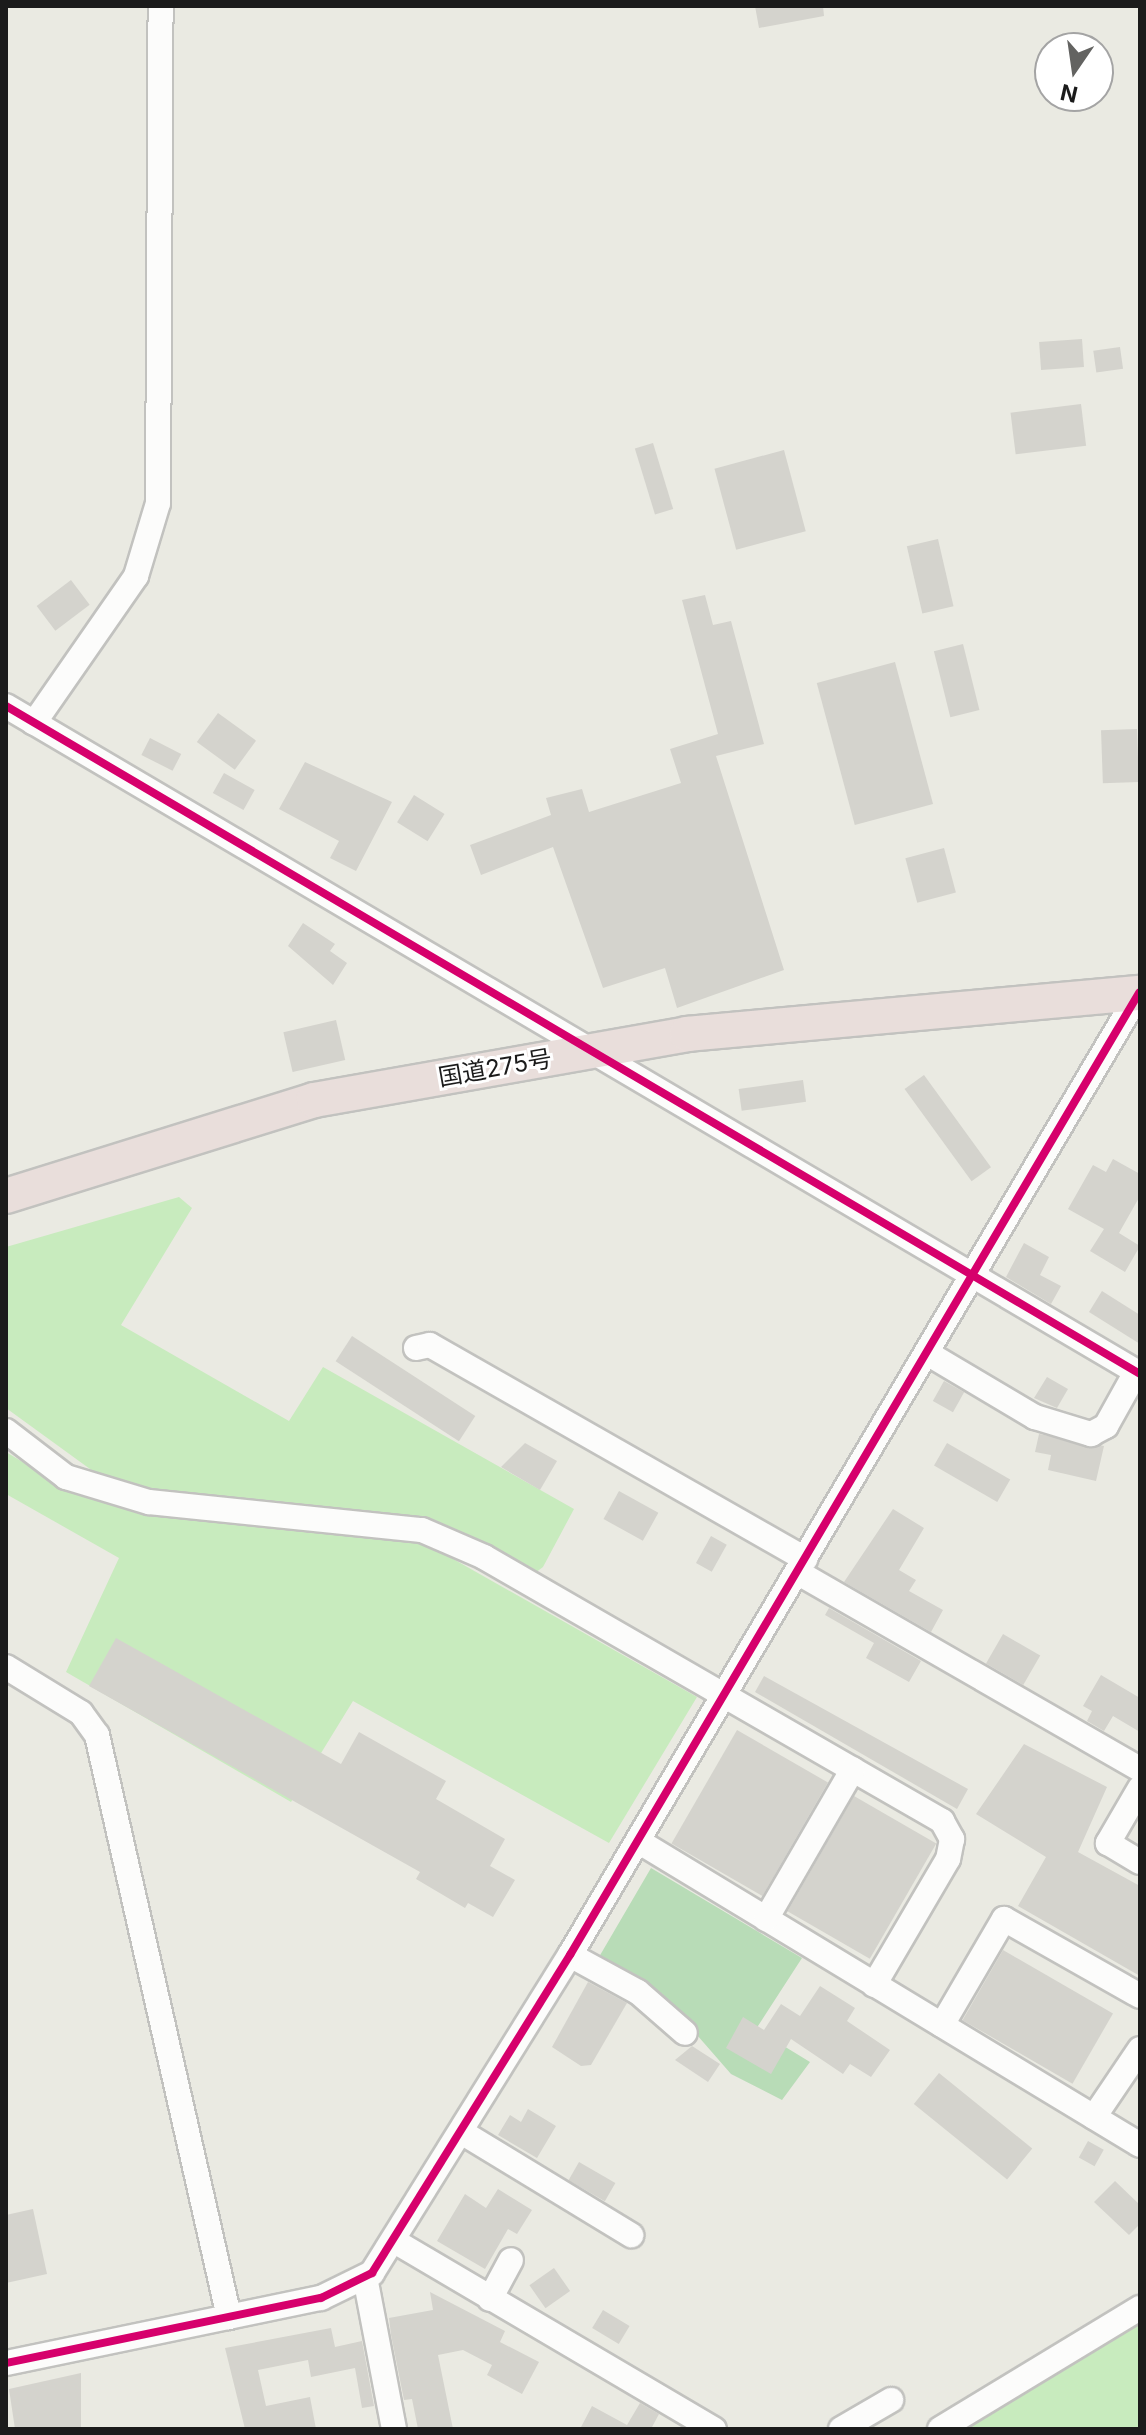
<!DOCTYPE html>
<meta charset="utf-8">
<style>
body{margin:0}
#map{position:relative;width:1146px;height:2435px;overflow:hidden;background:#eaeae2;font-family:Inter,"Noto Sans JP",sans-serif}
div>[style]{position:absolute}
.grass>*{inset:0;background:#c8ebbe}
.forest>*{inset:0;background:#b8dcb7}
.building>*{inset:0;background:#d4d3cd;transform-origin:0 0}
.roads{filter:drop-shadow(2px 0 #c2c2bf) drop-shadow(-2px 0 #c2c2bf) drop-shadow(0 2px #c2c2bf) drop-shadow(0 -2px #c2c2bf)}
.minor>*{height:24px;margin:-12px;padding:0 12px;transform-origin:12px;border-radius:12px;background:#fcfcfb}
.highway>*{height:34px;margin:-17px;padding:0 17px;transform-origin:17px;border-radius:17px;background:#e9dedb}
.cycleway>*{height:8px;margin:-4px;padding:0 4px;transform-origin:4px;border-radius:4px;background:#d6006c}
span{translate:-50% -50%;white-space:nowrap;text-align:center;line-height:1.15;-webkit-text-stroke:6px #fff;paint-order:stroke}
.street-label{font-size:24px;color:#1b1b1b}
.frame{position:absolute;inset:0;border:8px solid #1b1b1b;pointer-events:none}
.north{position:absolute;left:1034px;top:32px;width:80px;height:80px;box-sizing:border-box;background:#fff;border:2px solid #a4a4a4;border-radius:50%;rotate:193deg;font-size:22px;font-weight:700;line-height:32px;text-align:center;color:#1b1b1b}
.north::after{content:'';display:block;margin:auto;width:28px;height:36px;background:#636361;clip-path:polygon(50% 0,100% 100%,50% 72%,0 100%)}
</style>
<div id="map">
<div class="grass">
<div style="clip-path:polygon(179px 1197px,192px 1208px,121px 1325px,289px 1421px,323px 1367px,574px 1509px,543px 1567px,535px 1573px,451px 1533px,164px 1493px,101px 1477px,6px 1408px,6px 1247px)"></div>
<div style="clip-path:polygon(6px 1452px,56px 1482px,133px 1512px,425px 1543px,697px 1697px,609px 1843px,353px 1701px,291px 1802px,66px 1672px,119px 1558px,6px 1494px)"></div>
<div style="clip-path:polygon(1140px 2320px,1140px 2429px,961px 2429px)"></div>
</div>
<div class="forest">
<div style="clip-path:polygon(651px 1868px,802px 1958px,756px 2029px,810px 2062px,782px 2100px,731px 2074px,670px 2004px,599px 1957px)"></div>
</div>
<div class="building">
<div style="clip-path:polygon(755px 6px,823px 6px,824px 16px,759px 28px)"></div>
<div style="left:1082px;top:339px;width:28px;height:43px;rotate:86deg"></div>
<div style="left:1120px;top:347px;width:22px;height:27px;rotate:82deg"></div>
<div style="left:1081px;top:404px;width:42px;height:71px;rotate:83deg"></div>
<div style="left:653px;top:443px;width:69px;height:19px;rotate:73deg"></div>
<div style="left:784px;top:450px;width:84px;height:72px;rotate:75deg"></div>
<div style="left:938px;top:539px;width:69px;height:32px;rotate:77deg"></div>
<div style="left:71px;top:580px;width:31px;height:43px;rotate:53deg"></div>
<div style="clip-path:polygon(705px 595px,713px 625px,731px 621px,764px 744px,716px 756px,784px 970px,677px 1008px,665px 968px,603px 988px,553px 847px,481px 875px,470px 845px,551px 815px,546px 798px,582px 789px,589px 812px,681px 783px,670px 749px,718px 734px,682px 600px)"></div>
<div style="left:963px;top:644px;width:68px;height:30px;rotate:76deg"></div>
<div style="left:895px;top:662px;width:147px;height:81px;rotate:75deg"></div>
<div style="left:218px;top:713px;width:47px;height:36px;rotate:36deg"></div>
<div style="left:1137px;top:729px;width:53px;height:36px;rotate:88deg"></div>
<div style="left:150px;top:738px;width:35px;height:19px;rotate:27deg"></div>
<div style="clip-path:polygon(305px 762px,392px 802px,356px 871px,330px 858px,339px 841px,279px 809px)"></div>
<div style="left:224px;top:773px;width:35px;height:23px;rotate:29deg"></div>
<div style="left:414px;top:795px;width:36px;height:32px;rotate:32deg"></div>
<div style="left:944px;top:848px;width:46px;height:40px;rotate:75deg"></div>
<div style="clip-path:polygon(303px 923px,335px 944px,330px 951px,347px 963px,333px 985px,288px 946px)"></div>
<div style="left:336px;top:1020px;width:41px;height:54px;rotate:77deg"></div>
<div style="left:924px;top:1075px;width:114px;height:24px;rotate:54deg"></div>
<div style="left:803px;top:1080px;width:22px;height:65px;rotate:82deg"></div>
<div style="clip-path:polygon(1113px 1159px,1140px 1174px,1140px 1196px,1119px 1233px,1140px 1246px,1125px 1272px,1090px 1251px,1104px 1229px,1068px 1209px,1093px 1165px,1106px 1172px)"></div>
<div style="clip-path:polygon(1024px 1243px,1049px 1257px,1040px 1275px,1061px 1286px,1051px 1304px,1006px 1277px)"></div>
<div style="clip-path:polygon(1102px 1291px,1140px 1315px,1140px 1344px,1089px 1312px)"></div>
<div style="left:352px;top:1336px;width:147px;height:30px;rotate:33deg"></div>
<div style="clip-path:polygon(1047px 1377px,1068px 1389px,1057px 1408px,1034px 1398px)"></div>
<div style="left:944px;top:1381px;width:23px;height:23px;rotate:29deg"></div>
<div style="clip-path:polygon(1039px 1434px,1104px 1446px,1096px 1481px,1048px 1470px,1051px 1455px,1035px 1452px)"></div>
<div style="clip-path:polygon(525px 1443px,557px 1461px,540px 1490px,501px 1467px)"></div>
<div style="left:947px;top:1443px;width:73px;height:26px;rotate:30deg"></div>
<div style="left:619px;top:1491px;width:45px;height:32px;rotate:29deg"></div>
<div style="clip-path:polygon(893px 1509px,924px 1528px,899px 1570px,916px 1580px,909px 1591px,943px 1610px,931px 1632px,844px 1582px)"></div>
<div style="left:711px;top:1536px;width:18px;height:31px;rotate:29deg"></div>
<div style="clip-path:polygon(829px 1608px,921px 1661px,909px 1682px,866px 1658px,874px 1643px,825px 1615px)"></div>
<div style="left:1003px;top:1634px;width:43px;height:34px;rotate:30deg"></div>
<div style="clip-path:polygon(116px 1638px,341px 1764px,359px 1732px,446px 1781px,436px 1799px,505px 1839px,490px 1866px,515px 1880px,493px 1917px,468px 1903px,465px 1908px,416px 1879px,420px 1872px,89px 1686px)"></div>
<div style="clip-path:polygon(1101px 1675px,1140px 1698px,1140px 1732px,1113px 1716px,1104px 1731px,1087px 1721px,1092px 1711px,1083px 1706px)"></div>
<div style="clip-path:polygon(764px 1676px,968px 1789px,957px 1809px,755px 1692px)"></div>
<div style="left:737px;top:1730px;width:105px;height:131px;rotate:30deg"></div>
<div style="clip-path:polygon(1024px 1744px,1107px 1787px,1078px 1852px,1140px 1886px,1140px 1976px,1018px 1906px,1046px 1857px,976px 1814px)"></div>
<div style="left:854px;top:1796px;width:95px;height:133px;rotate:30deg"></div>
<div style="left:1003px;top:1950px;width:127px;height:81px;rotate:30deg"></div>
<div style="clip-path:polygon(588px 1982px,627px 2003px,591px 2065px,581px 2066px,552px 2047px)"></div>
<div style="clip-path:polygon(820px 1986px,855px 2008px,847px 2021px,890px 2050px,871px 2077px,850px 2064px,843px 2074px,791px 2039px,771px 2074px,726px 2048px,743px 2017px,764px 2030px,781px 2004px,800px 2016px)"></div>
<div style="clip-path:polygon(692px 2046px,720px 2064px,708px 2082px,675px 2060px)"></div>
<div style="left:939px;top:2073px;width:120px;height:40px;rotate:39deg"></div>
<div style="clip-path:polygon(528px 2109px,556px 2126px,537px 2158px,498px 2135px,510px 2115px,521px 2122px)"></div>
<div style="left:1088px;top:2141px;width:18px;height:19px;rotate:29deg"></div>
<div style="left:579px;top:2162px;width:42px;height:21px;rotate:30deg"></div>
<div style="clip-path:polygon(1115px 2181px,1140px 2205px,1140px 2224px,1129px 2235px,1094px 2202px)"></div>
<div style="clip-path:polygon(498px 2189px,532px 2210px,517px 2234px,508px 2229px,485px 2269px,437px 2241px,465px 2194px,486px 2208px)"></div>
<div style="clip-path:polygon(33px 2209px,47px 2274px,6px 2283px,6px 2215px)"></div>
<div style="left:554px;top:2268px;width:28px;height:30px;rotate:55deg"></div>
<div style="clip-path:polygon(430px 2292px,505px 2331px,500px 2342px,539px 2362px,522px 2394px,487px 2375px,492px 2365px,463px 2350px,438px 2355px,453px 2429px,418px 2429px,412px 2399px,404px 2400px,391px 2335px,389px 2318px,433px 2310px)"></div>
<div style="left:603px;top:2310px;width:31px;height:21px;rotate:31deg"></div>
<div style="clip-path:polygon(331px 2328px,335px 2347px,362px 2341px,374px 2406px,362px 2408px,355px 2368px,311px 2377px,308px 2360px,258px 2370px,266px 2406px,310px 2397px,316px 2429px,245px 2429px,225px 2348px)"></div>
<div style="clip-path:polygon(81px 2373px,81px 2429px,15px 2429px,9px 2389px)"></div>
<div style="clip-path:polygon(640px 2403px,659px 2414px,651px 2429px,580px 2429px,592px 2406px,627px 2425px)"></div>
</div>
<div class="roads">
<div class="minor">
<div style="left:6px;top:706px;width:1316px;rotate:30.5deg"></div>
<div style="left:34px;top:723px;width:179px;rotate:-55.2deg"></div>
<div style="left:136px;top:576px;width:76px;rotate:-73.2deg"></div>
<div style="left:158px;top:503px;width:497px;rotate:-89.7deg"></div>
<div style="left:416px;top:1348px;width:14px;rotate:-12deg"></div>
<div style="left:430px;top:1345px;width:432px;rotate:29.7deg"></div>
<div style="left:927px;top:1353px;width:126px;rotate:30.7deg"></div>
<div style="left:1035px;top:1417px;width:59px;rotate:16.9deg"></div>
<div style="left:1091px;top:1434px;width:17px;rotate:-28deg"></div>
<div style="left:1106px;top:1426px;width:62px;rotate:-60.9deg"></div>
<div style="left:6px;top:1431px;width:76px;rotate:37.5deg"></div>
<div style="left:66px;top:1477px;width:87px;rotate:16.8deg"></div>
<div style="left:149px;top:1502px;width:274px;rotate:5.9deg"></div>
<div style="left:422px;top:1530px;width:68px;rotate:23.5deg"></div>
<div style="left:484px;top:1557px;width:529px;rotate:29.96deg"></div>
<div style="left:942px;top:1821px;width:21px;rotate:61deg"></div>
<div style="left:952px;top:1839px;width:20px;rotate:101deg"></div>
<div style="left:948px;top:1859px;width:146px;rotate:120.4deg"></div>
<div style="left:797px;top:1572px;width:396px;rotate:29.9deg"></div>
<div style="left:6px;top:1667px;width:88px;rotate:31.5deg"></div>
<div style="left:81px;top:1713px;width:27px;rotate:54deg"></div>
<div style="left:97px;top:1735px;width:597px;rotate:77.22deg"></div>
<div style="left:1140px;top:1788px;width:64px;rotate:120.2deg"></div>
<div style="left:1108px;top:1843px;width:37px;rotate:31deg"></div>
<div style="left:638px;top:1841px;width:587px;rotate:31.2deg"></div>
<div style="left:766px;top:1919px;width:173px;rotate:-59.9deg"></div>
<div style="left:570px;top:1955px;width:77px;rotate:28.6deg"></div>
<div style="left:638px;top:1992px;width:62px;rotate:41.1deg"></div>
<div style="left:942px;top:2025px;width:123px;rotate:-59.7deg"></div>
<div style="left:1004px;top:1919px;width:156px;rotate:29.5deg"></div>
<div style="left:1094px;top:2117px;width:82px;rotate:-55.9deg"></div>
<div style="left:463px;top:2133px;width:197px;rotate:31.3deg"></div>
<div style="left:396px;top:2242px;width:369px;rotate:30.5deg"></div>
<div style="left:365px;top:2277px;width:155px;rotate:79.2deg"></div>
<div style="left:490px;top:2299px;width:44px;rotate:-61.7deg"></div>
<div style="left:6px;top:2363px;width:322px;rotate:-11.7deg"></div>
<div style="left:321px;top:2298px;width:57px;rotate:-26.1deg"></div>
<div style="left:372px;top:2273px;width:375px;rotate:-58.1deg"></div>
<div style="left:570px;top:1955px;width:1118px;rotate:-59.4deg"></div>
<div style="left:841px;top:2429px;width:58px;rotate:-30.1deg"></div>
<div style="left:940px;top:2429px;width:234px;rotate:-31.2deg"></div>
</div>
<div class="highway">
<div style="left:6px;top:1196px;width:323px;rotate:-17.3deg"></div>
<div style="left:314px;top:1100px;width:379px;rotate:-10deg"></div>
<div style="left:687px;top:1034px;width:455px;rotate:-5.2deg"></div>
</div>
</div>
<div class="cycleway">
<div style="left:6px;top:706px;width:1316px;rotate:30.5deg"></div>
<div style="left:6px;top:2363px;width:322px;rotate:-11.7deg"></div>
<div style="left:321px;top:2298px;width:57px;rotate:-26.1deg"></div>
<div style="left:372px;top:2273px;width:375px;rotate:-58.1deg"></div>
<div style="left:570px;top:1955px;width:1118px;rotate:-59.4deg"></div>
</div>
<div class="street-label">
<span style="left:495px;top:1068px;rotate:-10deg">国道275号</span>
</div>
<div class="frame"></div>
<div class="north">N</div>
</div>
